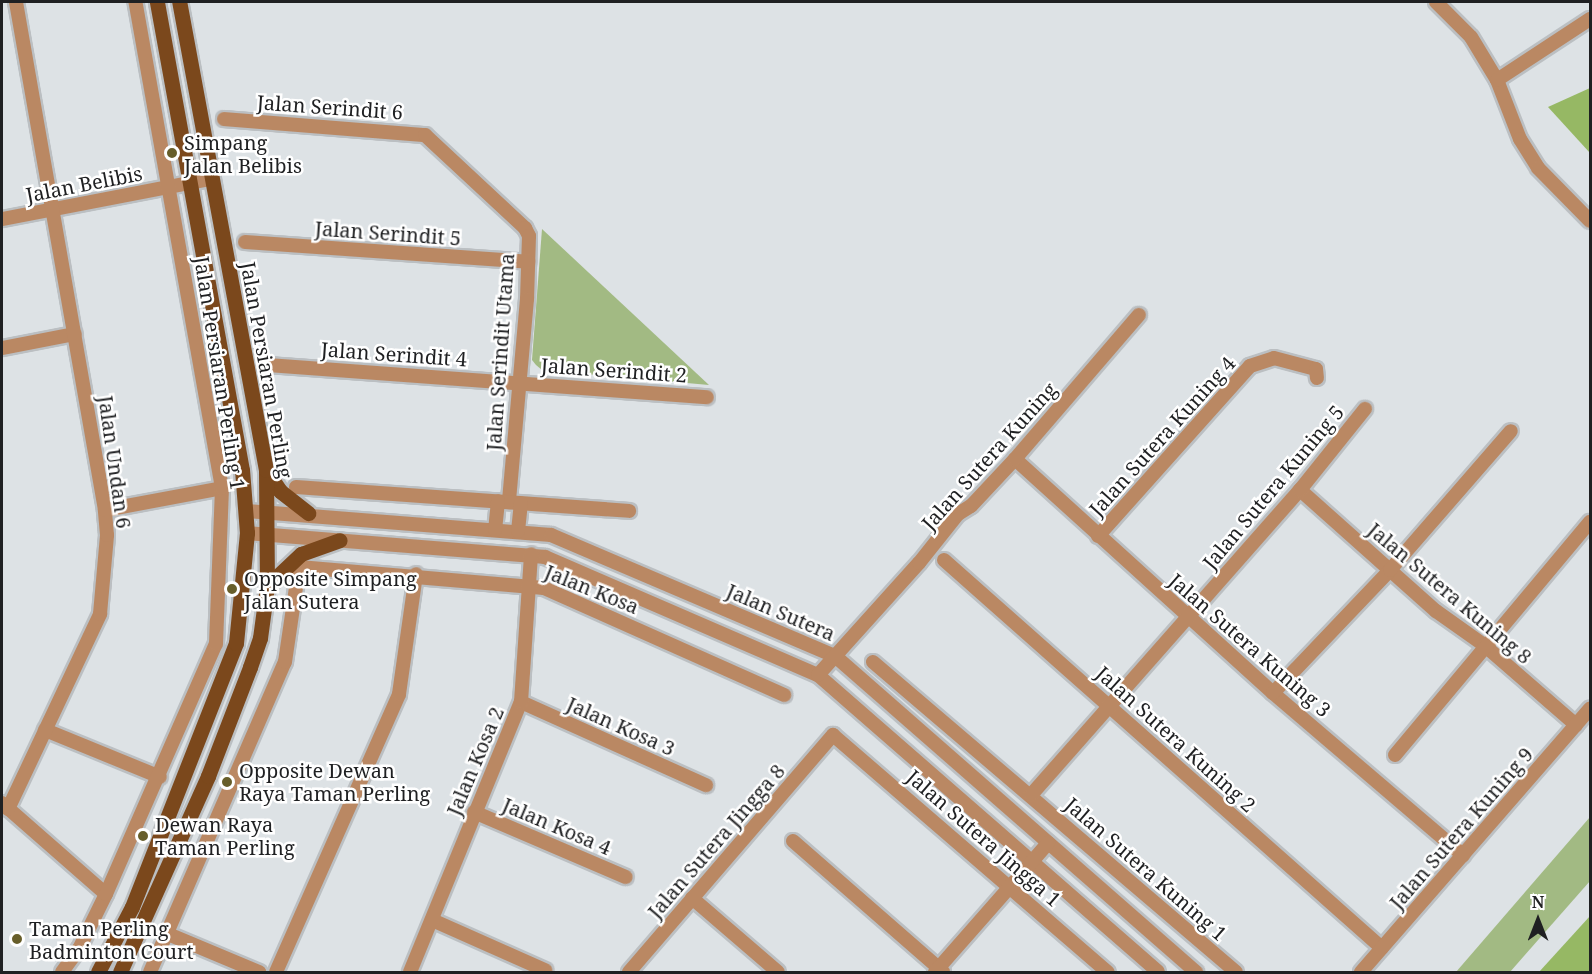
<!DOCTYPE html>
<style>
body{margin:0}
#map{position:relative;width:1592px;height:974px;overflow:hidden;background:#dde2e5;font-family:"Noto Serif",serif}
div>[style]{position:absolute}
.green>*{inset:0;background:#a2ba83}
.forest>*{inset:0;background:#96b864}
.roads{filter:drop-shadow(2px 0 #bbbfc2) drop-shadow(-2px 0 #bbbfc2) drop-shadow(0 2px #bbbfc2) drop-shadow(0 -2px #bbbfc2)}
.minor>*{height:14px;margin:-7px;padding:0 7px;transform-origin:7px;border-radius:7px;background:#ba8863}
.major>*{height:15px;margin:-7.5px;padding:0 7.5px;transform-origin:7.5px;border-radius:7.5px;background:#7b481c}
.dots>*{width:16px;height:16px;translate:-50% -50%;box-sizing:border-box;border:3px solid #fff;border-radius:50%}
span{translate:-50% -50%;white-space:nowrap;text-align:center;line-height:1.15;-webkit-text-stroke:5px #fff;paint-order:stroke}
.street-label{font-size:20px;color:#1f2022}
.poi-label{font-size:20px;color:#1f2022}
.left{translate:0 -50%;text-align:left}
.frame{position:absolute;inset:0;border:3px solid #1f2022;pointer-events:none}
.north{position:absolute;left:1508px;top:890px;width:60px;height:60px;-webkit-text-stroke:4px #fff;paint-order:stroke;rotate:0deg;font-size:16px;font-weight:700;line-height:24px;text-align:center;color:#1f2022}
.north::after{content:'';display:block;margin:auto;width:21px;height:27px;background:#1f2022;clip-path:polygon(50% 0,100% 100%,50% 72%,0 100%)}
</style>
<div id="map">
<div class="green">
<div style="clip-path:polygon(542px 229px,709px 385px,542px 370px,536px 365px,532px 360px)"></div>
<div style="clip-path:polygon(1590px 817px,1590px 881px,1510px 972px,1456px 972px)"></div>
</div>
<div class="forest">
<div style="clip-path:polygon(1590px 88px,1590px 153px,1548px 107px)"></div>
<div style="clip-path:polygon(1590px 916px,1590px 972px,1539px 972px)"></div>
</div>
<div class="roads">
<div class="minor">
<div style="left:1436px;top:2px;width:49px;rotate:45deg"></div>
<div style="left:1471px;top:37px;width:50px;rotate:58.8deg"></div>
<div style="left:1497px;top:80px;width:63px;rotate:68.7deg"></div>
<div style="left:1520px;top:139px;width:34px;rotate:58deg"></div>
<div style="left:1538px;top:168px;width:74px;rotate:45.5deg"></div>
<div style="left:1497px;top:80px;width:111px;rotate:-33.3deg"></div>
<div style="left:224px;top:119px;width:202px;rotate:4.6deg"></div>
<div style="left:425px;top:135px;width:137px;rotate:42.9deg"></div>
<div style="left:525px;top:228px;width:9px;rotate:63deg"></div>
<div style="left:529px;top:236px;width:63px;rotate:91.8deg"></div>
<div style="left:527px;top:299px;width:204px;rotate:95.1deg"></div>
<div style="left:2px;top:219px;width:212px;rotate:-10.9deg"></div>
<div style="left:245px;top:242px;width:284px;rotate:4deg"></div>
<div style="left:2px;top:348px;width:74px;rotate:-10.9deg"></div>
<div style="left:268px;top:365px;width:440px;rotate:4.2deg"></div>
<div style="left:1015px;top:459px;width:348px;rotate:42.2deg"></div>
<div style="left:1273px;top:693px;width:250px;rotate:40.5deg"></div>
<div style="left:296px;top:487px;width:334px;rotate:4.1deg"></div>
<div style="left:1300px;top:490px;width:182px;rotate:41.7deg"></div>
<div style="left:1436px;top:611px;width:59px;rotate:35.3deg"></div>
<div style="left:1484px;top:645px;width:122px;rotate:41deg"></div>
<div style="left:105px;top:510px;width:119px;rotate:-10.6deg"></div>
<div style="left:247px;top:511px;width:305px;rotate:4.5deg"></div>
<div style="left:551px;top:535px;width:309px;rotate:23.1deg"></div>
<div style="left:835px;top:656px;width:480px;rotate:41.2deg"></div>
<div style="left:495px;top:530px;width:29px;rotate:-84deg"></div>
<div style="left:518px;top:531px;width:28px;rotate:-84deg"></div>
<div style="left:247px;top:533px;width:299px;rotate:4.6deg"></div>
<div style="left:545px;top:557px;width:297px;rotate:23.4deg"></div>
<div style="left:818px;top:675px;width:451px;rotate:41.1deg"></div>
<div style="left:1098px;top:536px;width:228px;rotate:-48.2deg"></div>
<div style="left:1250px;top:366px;width:25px;rotate:-18deg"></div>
<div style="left:1274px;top:358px;width:43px;rotate:14.7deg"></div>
<div style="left:1316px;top:369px;width:9px;rotate:84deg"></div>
<div style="left:944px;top:560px;width:585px;rotate:41.54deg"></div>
<div style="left:873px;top:662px;width:477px;rotate:40.5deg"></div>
<div style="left:818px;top:675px;width:151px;rotate:-48deg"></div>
<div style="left:919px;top:563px;width:63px;rotate:-51.5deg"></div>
<div style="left:958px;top:514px;width:15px;rotate:-32deg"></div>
<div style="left:971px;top:506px;width:64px;rotate:-46.9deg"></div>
<div style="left:1015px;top:459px;width:190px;rotate:-49.3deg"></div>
<div style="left:1273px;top:693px;width:170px;rotate:-46.4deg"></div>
<div style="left:1390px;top:570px;width:184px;rotate:-49deg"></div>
<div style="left:521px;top:702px;width:203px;rotate:24.2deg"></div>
<div style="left:45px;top:730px;width:124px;rotate:22.2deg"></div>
<div style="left:1395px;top:755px;width:304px;rotate:-50.1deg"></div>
<div style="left:1031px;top:795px;width:407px;rotate:-48.6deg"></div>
<div style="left:1300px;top:490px;width:104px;rotate:-51.3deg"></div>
<div style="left:2px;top:803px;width:138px;rotate:41.2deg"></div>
<div style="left:8px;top:809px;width:216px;rotate:-64.7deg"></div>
<div style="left:100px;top:614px;width:79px;rotate:-84.9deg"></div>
<div style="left:107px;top:535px;width:25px;rotate:-95deg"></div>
<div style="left:105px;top:510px;width:516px;rotate:-99.94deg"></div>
<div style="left:474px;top:812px;width:165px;rotate:23.2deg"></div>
<div style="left:793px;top:841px;width:199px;rotate:41.1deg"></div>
<div style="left:1022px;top:873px;width:40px;rotate:-49deg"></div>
<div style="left:692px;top:898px;width:113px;rotate:40.7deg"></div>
<div style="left:432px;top:920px;width:124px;rotate:23.9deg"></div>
<div style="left:168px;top:934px;width:99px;rotate:22.7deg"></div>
<div style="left:62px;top:972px;width:29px;rotate:-54deg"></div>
<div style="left:79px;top:949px;width:61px;rotate:-63.9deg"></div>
<div style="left:106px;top:894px;width:273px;rotate:-66.3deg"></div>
<div style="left:216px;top:644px;width:156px;rotate:-87.8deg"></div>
<div style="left:222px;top:488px;width:494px;rotate:-100.1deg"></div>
<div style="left:150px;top:972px;width:338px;rotate:-66.5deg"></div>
<div style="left:285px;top:662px;width:96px;rotate:-81.6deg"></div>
<div style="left:299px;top:567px;width:246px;rotate:4.9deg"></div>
<div style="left:544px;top:588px;width:263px;rotate:24deg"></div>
<div style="left:276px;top:972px;width:304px;rotate:-66.1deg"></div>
<div style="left:399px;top:694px;width:121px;rotate:-81.9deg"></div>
<div style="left:410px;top:972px;width:292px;rotate:-67.7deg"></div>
<div style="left:521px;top:702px;width:148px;rotate:-86.1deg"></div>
<div style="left:629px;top:972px;width:313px;rotate:-49.3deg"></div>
<div style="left:833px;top:735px;width:363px;rotate:40.8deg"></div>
<div style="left:935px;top:972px;width:121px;rotate:-48.7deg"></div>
<div style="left:1361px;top:972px;width:349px;rotate:-49deg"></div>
</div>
<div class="major">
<div style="left:266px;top:470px;width:25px;rotate:56deg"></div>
<div style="left:280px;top:491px;width:36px;rotate:38deg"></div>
<div style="left:267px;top:586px;width:47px;rotate:-43.3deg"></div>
<div style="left:301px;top:554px;width:41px;rotate:-19.7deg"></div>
<div style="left:98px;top:972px;width:73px;rotate:-62.4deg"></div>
<div style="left:132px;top:907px;width:284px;rotate:-68.5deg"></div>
<div style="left:236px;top:643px;width:111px;rotate:-84.3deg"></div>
<div style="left:247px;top:533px;width:63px;rotate:-94.5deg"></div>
<div style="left:242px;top:470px;width:476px;rotate:-100.3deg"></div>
<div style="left:120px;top:972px;width:215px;rotate:-65.8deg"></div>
<div style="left:208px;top:776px;width:117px;rotate:-68.9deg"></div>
<div style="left:250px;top:667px;width:31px;rotate:-71deg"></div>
<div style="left:260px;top:638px;width:52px;rotate:-82.3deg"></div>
<div style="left:267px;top:586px;width:116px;rotate:-90.5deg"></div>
<div style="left:266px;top:470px;width:476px;rotate:-100.5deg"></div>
</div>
</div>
<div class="dots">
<div style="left:172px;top:153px;background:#675e2a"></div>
<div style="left:232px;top:589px;background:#675e2a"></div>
<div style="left:227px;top:782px;background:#675e2a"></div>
<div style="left:143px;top:836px;background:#675e2a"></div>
<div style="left:17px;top:939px;background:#675e2a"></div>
</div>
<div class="street-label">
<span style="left:330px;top:107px;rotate:4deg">Jalan Serindit 6</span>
<span style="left:84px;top:184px;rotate:-11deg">Jalan Belibis</span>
<span style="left:388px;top:233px;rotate:4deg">Jalan Serindit 5</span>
<span style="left:500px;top:352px;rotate:-86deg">Jalan Serindit Utama</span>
<span style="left:394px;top:354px;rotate:4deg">Jalan Serindit 4</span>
<span style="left:267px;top:370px;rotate:80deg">Jalan Persiaran Perling</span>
<span style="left:614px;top:370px;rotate:4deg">Jalan Serindit 2</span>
<span style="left:220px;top:373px;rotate:81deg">Jalan Persiaran Perling 1</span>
<span style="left:1162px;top:436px;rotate:-48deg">Jalan Sutera Kuning 4</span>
<span style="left:989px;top:456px;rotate:-48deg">Jalan Sutera Kuning</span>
<span style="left:115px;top:462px;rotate:82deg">Jalan Undan 6</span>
<span style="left:1273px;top:487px;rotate:-50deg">Jalan Sutera Kuning 5</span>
<span style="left:592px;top:589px;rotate:22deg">Jalan Kosa</span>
<span style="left:1450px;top:593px;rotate:40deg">Jalan Sutera Kuning 8</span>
<span style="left:781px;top:612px;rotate:23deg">Jalan Sutera</span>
<span style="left:1250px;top:645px;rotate:41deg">Jalan Sutera Kuning 3</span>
<span style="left:621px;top:726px;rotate:24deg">Jalan Kosa 3</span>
<span style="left:1176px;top:739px;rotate:42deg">Jalan Sutera Kuning 2</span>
<span style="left:475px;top:761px;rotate:-67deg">Jalan Kosa 2</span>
<span style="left:557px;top:826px;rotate:23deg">Jalan Kosa 4</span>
<span style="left:1461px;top:828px;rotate:-49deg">Jalan Sutera Kuning 9</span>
<span style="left:984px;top:838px;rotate:41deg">Jalan Sutera Jingga 1</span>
<span style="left:716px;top:841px;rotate:-49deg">Jalan Sutera Jingga 8</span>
<span style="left:1146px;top:869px;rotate:41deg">Jalan Sutera Kuning 1</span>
</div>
<div class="poi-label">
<span class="left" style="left:184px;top:154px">Simpang<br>Jalan Belibis</span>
<span class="left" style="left:244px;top:590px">Opposite Simpang<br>Jalan Sutera</span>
<span class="left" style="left:239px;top:782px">Opposite Dewan<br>Raya Taman Perling</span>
<span class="left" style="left:155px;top:836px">Dewan Raya<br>Taman Perling</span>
<span class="left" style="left:29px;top:940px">Taman Perling<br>Badminton Court</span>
</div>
<div class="frame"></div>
<div class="north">N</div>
</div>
